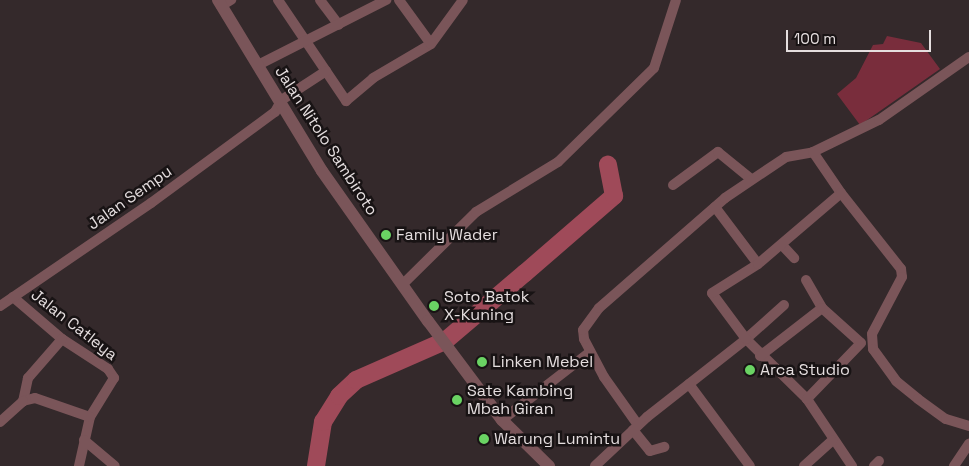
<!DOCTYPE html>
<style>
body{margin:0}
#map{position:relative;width:969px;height:466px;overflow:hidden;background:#34292b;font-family:"Space Grotesk",sans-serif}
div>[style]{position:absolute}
.green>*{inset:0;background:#792d3c}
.river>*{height:18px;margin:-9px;padding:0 9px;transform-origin:9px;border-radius:9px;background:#9f4a59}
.minor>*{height:10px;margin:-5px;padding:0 5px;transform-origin:5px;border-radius:5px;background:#7a5559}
.tertiary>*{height:12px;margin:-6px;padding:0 6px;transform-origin:6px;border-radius:6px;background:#7a5559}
.dots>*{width:14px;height:14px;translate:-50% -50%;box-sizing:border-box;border:2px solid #181314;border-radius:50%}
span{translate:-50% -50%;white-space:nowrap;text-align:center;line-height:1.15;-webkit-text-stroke:5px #181314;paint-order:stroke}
.street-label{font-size:16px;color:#e5dedf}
.poi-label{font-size:16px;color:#e5dedf}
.left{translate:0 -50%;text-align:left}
.scale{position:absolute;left:786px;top:30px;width:145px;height:22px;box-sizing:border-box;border:2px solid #e5dedf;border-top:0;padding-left:6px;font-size:15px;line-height:18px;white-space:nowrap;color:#e5dedf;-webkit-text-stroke:4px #181314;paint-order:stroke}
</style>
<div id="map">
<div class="green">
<div style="clip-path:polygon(887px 36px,921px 43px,940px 69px,860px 125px,837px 94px,856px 78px,873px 45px,883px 44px)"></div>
</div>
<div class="river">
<div style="left:316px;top:466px;width:45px;rotate:-81deg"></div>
<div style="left:323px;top:422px;width:31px;rotate:-58deg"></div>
<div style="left:339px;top:396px;width:23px;rotate:-43deg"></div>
<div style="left:356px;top:380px;width:97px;rotate:-23.7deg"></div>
<div style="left:445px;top:341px;width:105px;rotate:-40.4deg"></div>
<div style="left:525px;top:273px;width:118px;rotate:-40.9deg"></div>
<div style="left:614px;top:196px;width:32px;rotate:-101deg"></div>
</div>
<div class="minor">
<div style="left:278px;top:0;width:122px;rotate:56deg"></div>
<div style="left:346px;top:101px;width:35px;rotate:-40deg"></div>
<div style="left:373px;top:78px;width:67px;rotate:-30.4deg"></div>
<div style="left:431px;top:44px;width:54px;rotate:-54deg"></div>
<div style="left:320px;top:0;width:31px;rotate:53deg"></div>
<div style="left:399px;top:0;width:54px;rotate:54deg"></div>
<div style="left:221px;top:6px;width:12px;rotate:-31deg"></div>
<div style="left:258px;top:65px;width:144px;rotate:-26.9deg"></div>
<div style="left:280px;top:101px;width:55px;rotate:-33.1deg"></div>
<div style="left:813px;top:152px;width:73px;rotate:-25.9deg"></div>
<div style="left:879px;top:120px;width:110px;rotate:-35deg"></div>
<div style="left:673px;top:185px;width:56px;rotate:-36.3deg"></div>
<div style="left:718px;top:152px;width:43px;rotate:39.3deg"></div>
<div style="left:715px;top:207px;width:71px;rotate:53deg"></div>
<div style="left:782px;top:245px;width:18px;rotate:47deg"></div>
<div style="left:806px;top:280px;width:32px;rotate:60deg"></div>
<div style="left:402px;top:285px;width:104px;rotate:-44.6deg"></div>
<div style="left:476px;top:212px;width:96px;rotate:-31.4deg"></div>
<div style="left:558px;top:162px;width:134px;rotate:-44.4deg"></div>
<div style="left:654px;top:68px;width:71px;rotate:-72.1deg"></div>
<div style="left:13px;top:297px;width:65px;rotate:40.6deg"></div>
<div style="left:62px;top:339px;width:55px;rotate:33.1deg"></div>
<div style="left:108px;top:369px;width:11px;rotate:56deg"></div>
<div style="left:114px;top:378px;width:46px;rotate:121.6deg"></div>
<div style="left:90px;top:417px;width:50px;rotate:102.7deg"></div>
<div style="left:784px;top:305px;width:51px;rotate:138.2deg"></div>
<div style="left:746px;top:339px;width:86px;rotate:44.5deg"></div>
<div style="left:807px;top:399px;width:81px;rotate:56.1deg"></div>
<div style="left:0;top:306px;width:183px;rotate:-34.3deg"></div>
<div style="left:151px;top:203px;width:154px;rotate:-36.3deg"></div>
<div style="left:275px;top:112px;width:10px;rotate:-61deg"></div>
<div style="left:62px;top:339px;width:52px;rotate:131.1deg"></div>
<div style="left:28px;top:378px;width:24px;rotate:102deg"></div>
<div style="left:23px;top:401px;width:12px;rotate:-14deg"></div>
<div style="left:35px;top:398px;width:58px;rotate:19.1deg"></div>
<div style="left:760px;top:356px;width:78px;rotate:-37.7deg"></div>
<div style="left:822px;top:308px;width:52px;rotate:41.9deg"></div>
<div style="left:861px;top:343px;width:78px;rotate:134deg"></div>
<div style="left:689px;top:384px;width:102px;rotate:53.4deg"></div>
<div style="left:502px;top:420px;width:111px;rotate:-37.7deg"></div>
<div style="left:0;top:422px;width:31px;rotate:-42deg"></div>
<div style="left:638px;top:425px;width:59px;rotate:-125.3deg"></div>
<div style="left:604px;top:377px;width:43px;rotate:-117.8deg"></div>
<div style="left:584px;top:339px;width:9px;rotate:-96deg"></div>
<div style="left:583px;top:330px;width:27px;rotate:-54deg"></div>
<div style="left:599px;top:308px;width:167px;rotate:-41.1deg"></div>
<div style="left:725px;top:198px;width:73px;rotate:-33.9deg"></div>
<div style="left:786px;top:157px;width:27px;rotate:-10deg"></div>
<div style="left:813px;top:152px;width:50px;rotate:55.7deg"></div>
<div style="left:633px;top:430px;width:27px;rotate:51deg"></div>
<div style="left:650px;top:451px;width:15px;rotate:-16deg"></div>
<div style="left:84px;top:440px;width:40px;rotate:40deg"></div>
<div style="left:595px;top:466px;width:71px;rotate:-43.3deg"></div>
<div style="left:647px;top:417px;width:126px;rotate:-38.2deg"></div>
<div style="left:746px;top:339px;width:57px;rotate:-126.5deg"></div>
<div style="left:712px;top:293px;width:54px;rotate:-32.2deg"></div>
<div style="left:758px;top:264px;width:109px;rotate:-40.5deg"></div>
<div style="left:841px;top:193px;width:97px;rotate:51.7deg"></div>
<div style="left:901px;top:269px;width:8px;rotate:83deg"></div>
<div style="left:902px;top:277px;width:64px;rotate:117.8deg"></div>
<div style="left:872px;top:334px;width:15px;rotate:86deg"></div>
<div style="left:873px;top:349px;width:39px;rotate:54deg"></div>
<div style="left:896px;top:381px;width:28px;rotate:39deg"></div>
<div style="left:918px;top:399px;width:34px;rotate:36deg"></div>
<div style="left:946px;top:419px;width:24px;rotate:17deg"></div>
<div style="left:804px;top:466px;width:38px;rotate:-42deg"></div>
<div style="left:874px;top:466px;width:7px;rotate:-45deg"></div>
<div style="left:954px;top:466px;width:27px;rotate:-56deg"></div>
</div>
<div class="tertiary">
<div style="left:218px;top:0;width:200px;rotate:58.7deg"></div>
<div style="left:322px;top:171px;width:184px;rotate:54.8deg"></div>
<div style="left:428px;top:321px;width:124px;rotate:53.2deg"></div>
<div style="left:502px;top:420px;width:66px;rotate:44.4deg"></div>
</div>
<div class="dots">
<div style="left:386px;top:235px;background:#6ad363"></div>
<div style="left:434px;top:306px;background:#6ad363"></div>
<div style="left:482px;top:362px;background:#6ad363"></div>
<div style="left:750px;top:370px;background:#6ad363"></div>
<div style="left:457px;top:400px;background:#6ad363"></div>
<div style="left:484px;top:439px;background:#6ad363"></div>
</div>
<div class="street-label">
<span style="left:326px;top:141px;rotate:57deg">Jalan Nitolo Sambiroto</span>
<span style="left:130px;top:198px;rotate:-35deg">Jalan Sempu</span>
<span style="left:74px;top:325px;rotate:38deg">Jalan Catleya</span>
</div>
<div class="poi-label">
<span class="left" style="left:396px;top:235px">Family Wader</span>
<span class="left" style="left:444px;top:306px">Soto Batok<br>X-Kuning</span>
<span class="left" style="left:492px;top:362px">Linken Mebel</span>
<span class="left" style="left:760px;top:370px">Arca Studio</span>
<span class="left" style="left:467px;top:400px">Sate Kambing<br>Mbah Giran</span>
<span class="left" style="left:494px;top:439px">Warung Lumintu</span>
</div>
<div class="scale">100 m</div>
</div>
